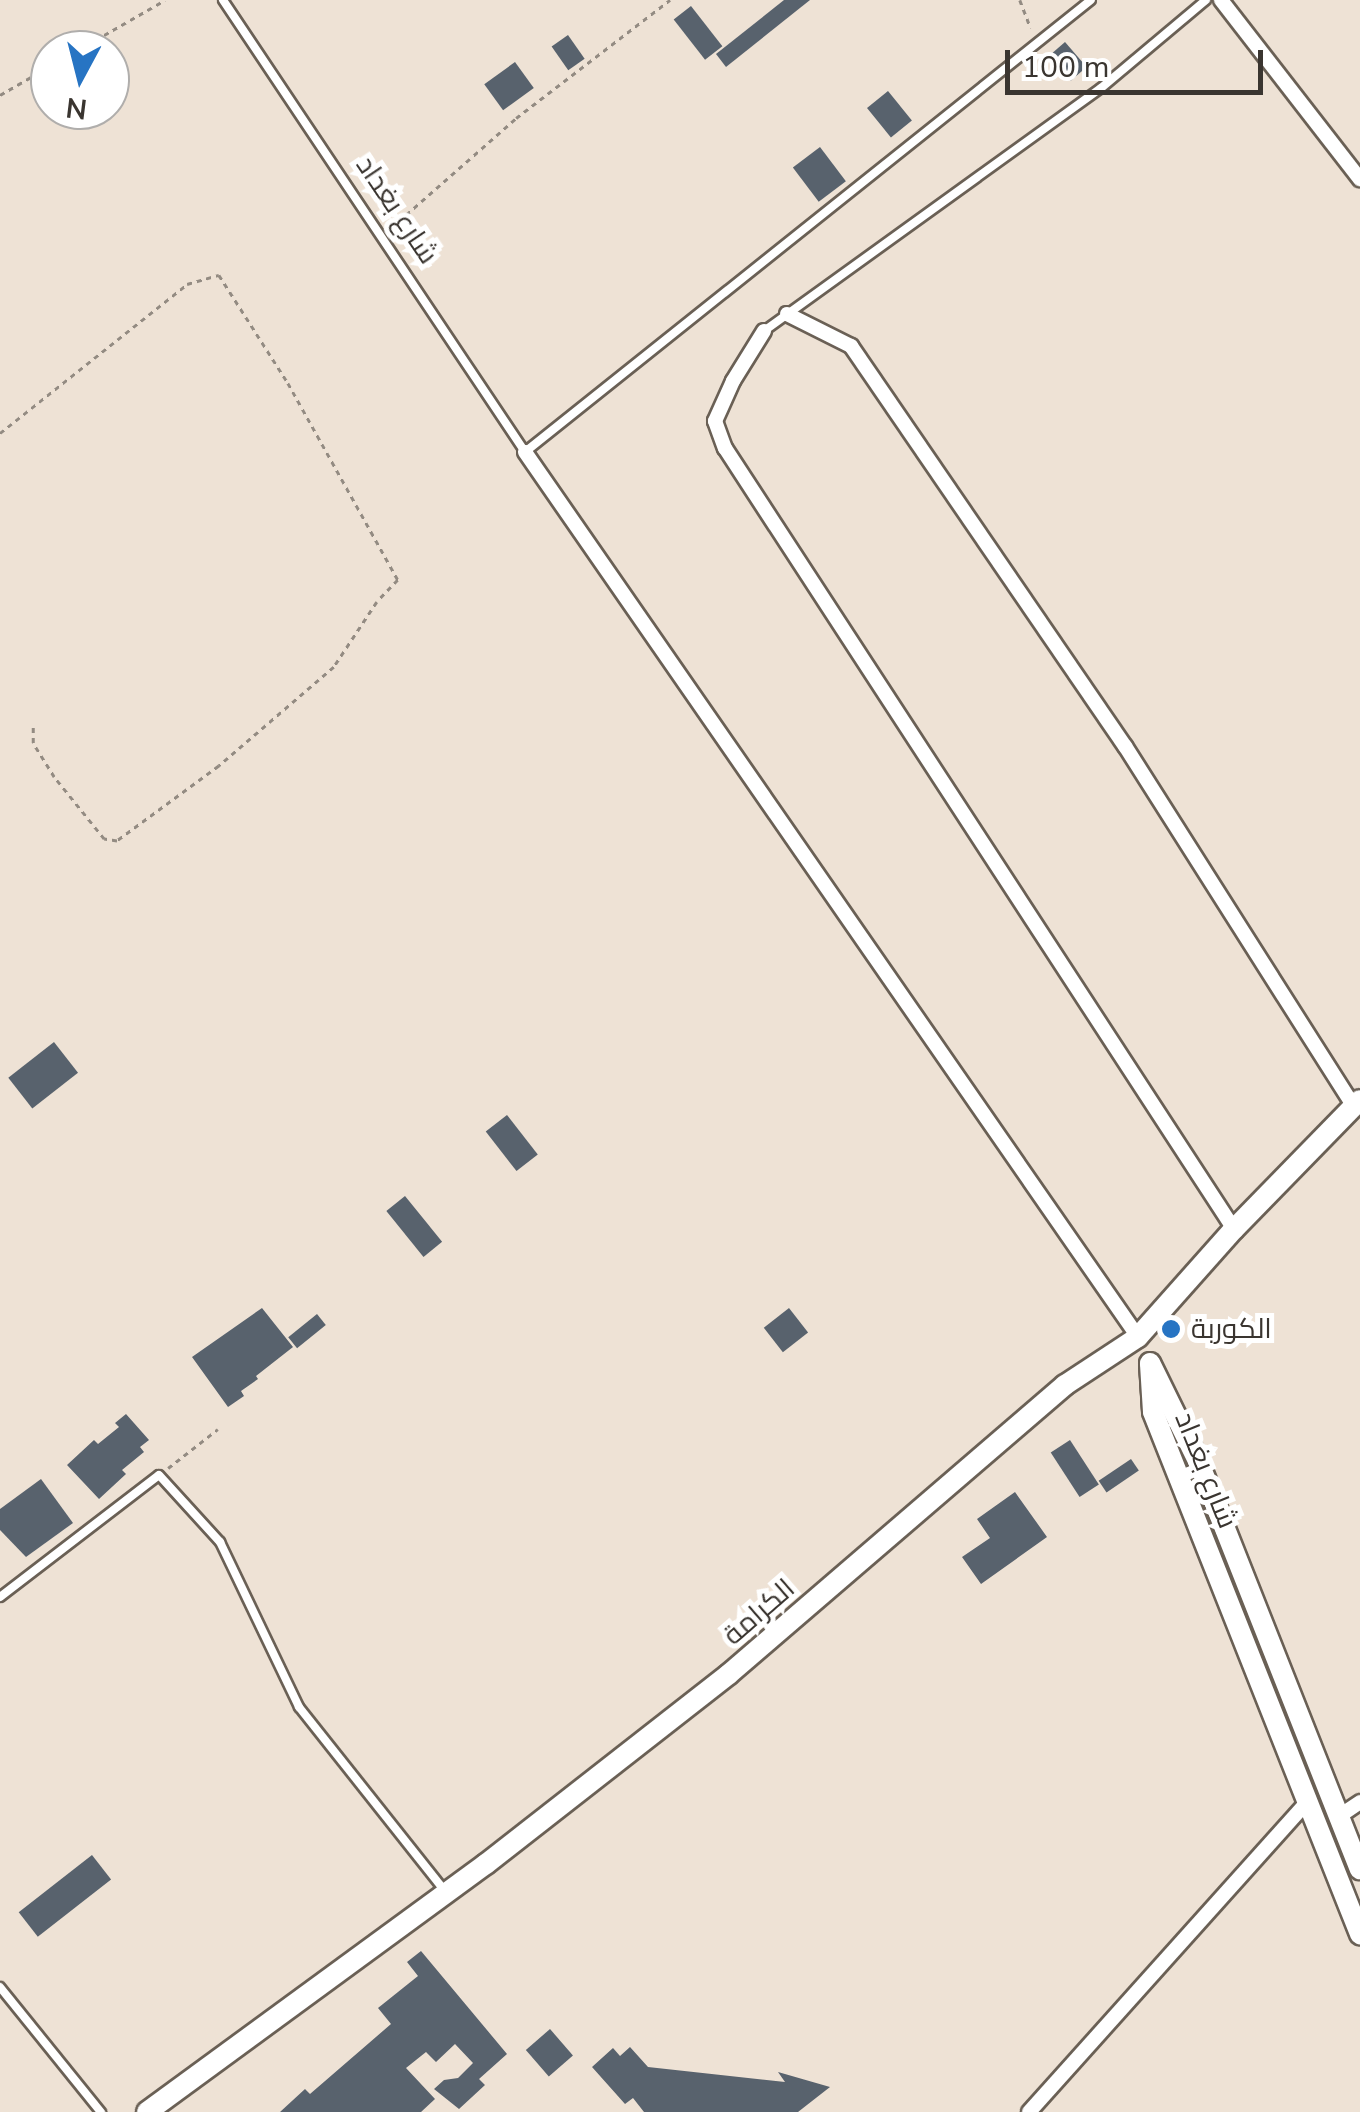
<!DOCTYPE html>
<meta charset="utf-8">
<style>
body{margin:0}
#map{position:relative;width:1360px;height:2112px;overflow:hidden;background:#eee2d5;font-family:"Nunito Sans",Cairo,sans-serif}
div>[style]{position:absolute}
.building>*{inset:0;background:#58626d;transform-origin:0 0}
.path>*{height:2.5px;margin-top:-1.25px;transform-origin:0;background:repeating-linear-gradient(90deg,#938b82 0 5px,transparent 0 10px)}
.roads{filter:drop-shadow(2px 0 #6a6055) drop-shadow(-2px 0 #6a6055) drop-shadow(0 2px #6a6055) drop-shadow(0 -2px #6a6055)}
.lane>*{height:8px;margin:-4px;padding:0 4px;transform-origin:4px;border-radius:4px;background:#fff}
.street>*{height:14px;margin:-7px;padding:0 7px;transform-origin:7px;border-radius:7px;background:#fff}
.secondary>*{height:20px;margin:-10px;padding:0 10px;transform-origin:10px;border-radius:10px;background:#fff}
.dots>*{width:28px;height:28px;translate:-50% -50%;box-sizing:border-box;border:5px solid #fff;border-radius:50%}
span{translate:-50% -50%;white-space:nowrap;text-align:center;line-height:1.15;-webkit-text-stroke:10px #fff;paint-order:stroke}
.street-label{font-size:28px;color:#3a3530}
.poi-label{font-size:28px;color:#3a3530}
.left{translate:0 -50%;text-align:left}
.north{position:absolute;left:30px;top:30px;width:100px;height:100px;box-sizing:border-box;background:#fff;border:2px solid #b0aeac;border-radius:50%;rotate:187deg;font-size:28px;font-weight:700;line-height:40px;text-align:center;color:#3a3530}
.north::after{content:'';display:block;margin:auto;width:35px;height:45px;background:#2774c3;clip-path:polygon(50% 0,100% 100%,50% 72%,0 100%)}
.scale{position:absolute;left:1005px;top:50px;width:258px;height:45px;box-sizing:border-box;border:5px solid #3a3530;border-top:0;padding-left:12px;font-size:30px;line-height:35px;white-space:nowrap;color:#3a3530;-webkit-text-stroke:8px #fff;paint-order:stroke}
</style>
<div id="map">
<div class="building">
<div style="clip-path:polygon(784px 0,810px 0,726px 67px,716px 54px)"></div>
<div style="left:691px;top:6px;width:51px;height:22px;rotate:52deg"></div>
<div style="left:568px;top:35px;width:29px;height:20px;rotate:55deg"></div>
<div style="left:1065px;top:42px;width:33px;height:21px;rotate:49deg"></div>
<div style="left:515px;top:62px;width:32px;height:38px;rotate:54deg"></div>
<div style="left:888px;top:91px;width:38px;height:27px;rotate:51deg"></div>
<div style="left:820px;top:147px;width:43px;height:34px;rotate:53deg"></div>
<div style="left:54px;top:1042px;width:39px;height:58px;rotate:52deg"></div>
<div style="left:507px;top:1115px;width:50px;height:27px;rotate:52deg"></div>
<div style="left:405px;top:1196px;width:59px;height:24px;rotate:51deg"></div>
<div style="clip-path:polygon(262px 1308px,293px 1347px,256px 1376px,258px 1379px,241px 1391px,244px 1396px,228px 1407px,192px 1357px)"></div>
<div style="left:789px;top:1308px;width:31px;height:32px;rotate:52deg"></div>
<div style="left:317px;top:1314px;width:14px;height:37px;rotate:51deg"></div>
<div style="clip-path:polygon(126px 1414px,149px 1440px,140px 1447px,144px 1452px,122px 1470px,126px 1474px,99px 1499px,67px 1465px,94px 1440px,98px 1444px,119px 1427px,115px 1423px)"></div>
<div style="left:1070px;top:1440px;width:53px;height:23px;rotate:57deg"></div>
<div style="left:1131px;top:1459px;width:14px;height:39px;rotate:56deg"></div>
<div style="clip-path:polygon(41px 1479px,73px 1523px,26px 1557px,0 1530px,0 1509px)"></div>
<div style="clip-path:polygon(1015px 1492px,1047px 1537px,981px 1584px,962px 1557px,990px 1538px,977px 1519px)"></div>
<div style="left:92px;top:1855px;width:31px;height:93px;rotate:52deg"></div>
<div style="clip-path:polygon(421px 1951px,507px 2054px,479px 2079px,485px 2085px,459px 2109px,434px 2089px,444px 2080px,458px 2078px,473px 2063px,455px 2044px,436px 2062px,426px 2052px,406px 2068px,435px 2099px,421px 2112px,280px 2112px,305px 2089px,310px 2094px,391px 2024px,378px 2008px,418px 1976px,407px 1962px)"></div>
<div style="left:550px;top:2029px;width:35px;height:32px;rotate:49deg"></div>
<div style="clip-path:polygon(630px 2047px,648px 2067px,785px 2082px,778px 2072px,830px 2087px,798px 2112px,644px 2112px,633px 2098px,625px 2104px,592px 2067px,613px 2048px,620px 2056px)"></div>
</div>
<div class="path">
<div style="left:1020px;top:0;width:30px;rotate:69deg"></div>
<div style="left:78px;top:50px;width:100px;rotate:-29.9deg"></div>
<div style="left:0;top:95px;width:58px;rotate:-30.1deg"></div>
<div style="left:391px;top:228px;width:167px;rotate:-41.3deg"></div>
<div style="left:516px;top:118px;width:194px;rotate:-37.5deg"></div>
<div style="left:0;top:433px;width:239px;rotate:-38.5deg"></div>
<div style="left:187px;top:284px;width:33px;rotate:-16deg"></div>
<div style="left:219px;top:275px;width:128px;rotate:57.4deg"></div>
<div style="left:288px;top:383px;width:226px;rotate:60.8deg"></div>
<div style="left:398px;top:580px;width:30px;rotate:134deg"></div>
<div style="left:377px;top:602px;width:78px;rotate:123.5deg"></div>
<div style="left:334px;top:667px;width:152px;rotate:139.3deg"></div>
<div style="left:219px;top:766px;width:127px;rotate:143.7deg"></div>
<div style="left:117px;top:841px;width:13px;rotate:-171deg"></div>
<div style="left:104px;top:839px;width:80px;rotate:-128.9deg"></div>
<div style="left:54px;top:777px;width:40px;rotate:-122deg"></div>
<div style="left:33px;top:743px;width:17px;rotate:-90deg"></div>
<div style="left:168px;top:1468px;width:63px;rotate:-38deg"></div>
</div>
<div class="roads">
<div class="lane">
<div style="left:223px;top:0;width:544px;rotate:56.25deg"></div>
<div style="left:525px;top:452px;width:724px;rotate:-38.61deg"></div>
<div style="left:764px;top:331px;width:415px;rotate:-35.8deg"></div>
<div style="left:1101px;top:88px;width:137px;rotate:-40deg"></div>
<div style="left:0;top:1597px;width:200px;rotate:-37.5deg"></div>
<div style="left:159px;top:1475px;width:91px;rotate:47.7deg"></div>
<div style="left:220px;top:1542px;width:183px;rotate:64.4deg"></div>
<div style="left:299px;top:1707px;width:235px;rotate:51.6deg"></div>
<div style="left:0;top:1987px;width:161px;rotate:51.1deg"></div>
</div>
<div class="street">
<div style="left:1221px;top:0;width:227px;rotate:52.2deg"></div>
<div style="left:787px;top:314px;width:72px;rotate:26.6deg"></div>
<div style="left:851px;top:346px;width:485px;rotate:55.6deg"></div>
<div style="left:1125px;top:746px;width:428px;rotate:57.6deg"></div>
<div style="left:764px;top:331px;width:59px;rotate:121.8deg"></div>
<div style="left:733px;top:381px;width:44px;rotate:114.2deg"></div>
<div style="left:715px;top:421px;width:29px;rotate:70deg"></div>
<div style="left:725px;top:448px;width:932px;rotate:56.91deg"></div>
<div style="left:525px;top:452px;width:1077px;rotate:55.29deg"></div>
<div style="left:1338px;top:1817px;width:27px;rotate:-34deg"></div>
<div style="left:1029px;top:2112px;width:414px;rotate:-48.1deg"></div>
</div>
<div class="secondary">
<div style="left:1150px;top:1363px;width:111px;rotate:63.9deg"></div>
<div style="left:1199px;top:1463px;width:437px;rotate:68.4deg"></div>
<div style="left:1150px;top:1364px;width:48px;rotate:86.4deg"></div>
<div style="left:1153px;top:1412px;width:562px;rotate:68.37deg"></div>
<div style="left:147px;top:2112px;width:420px;rotate:-36.2deg"></div>
<div style="left:486px;top:1864px;width:308px;rotate:-38deg"></div>
<div style="left:729px;top:1674px;width:443px;rotate:-40.7deg"></div>
<div style="left:1065px;top:1385px;width:87px;rotate:-33.3deg"></div>
<div style="left:1138px;top:1337px;width:144px;rotate:-48.4deg"></div>
<div style="left:1234px;top:1229px;width:180px;rotate:-45.7deg"></div>
</div>
</div>
<div class="dots">
<div style="left:1171px;top:1329px;background:#2774c3"></div>
</div>
<div class="street-label">
<span style="left:397px;top:210px;rotate:56deg">شارع بغداد</span>
<span style="left:1206px;top:1470px;rotate:68deg">شارع بغداد</span>
<span style="left:759px;top:1612px;rotate:-41deg">الكرامة</span>
</div>
<div class="poi-label">
<span class="left" style="left:1191px;top:1329px">الكوربة</span>
</div>
<div class="north">N</div>
<div class="scale">100 m</div>
</div>
